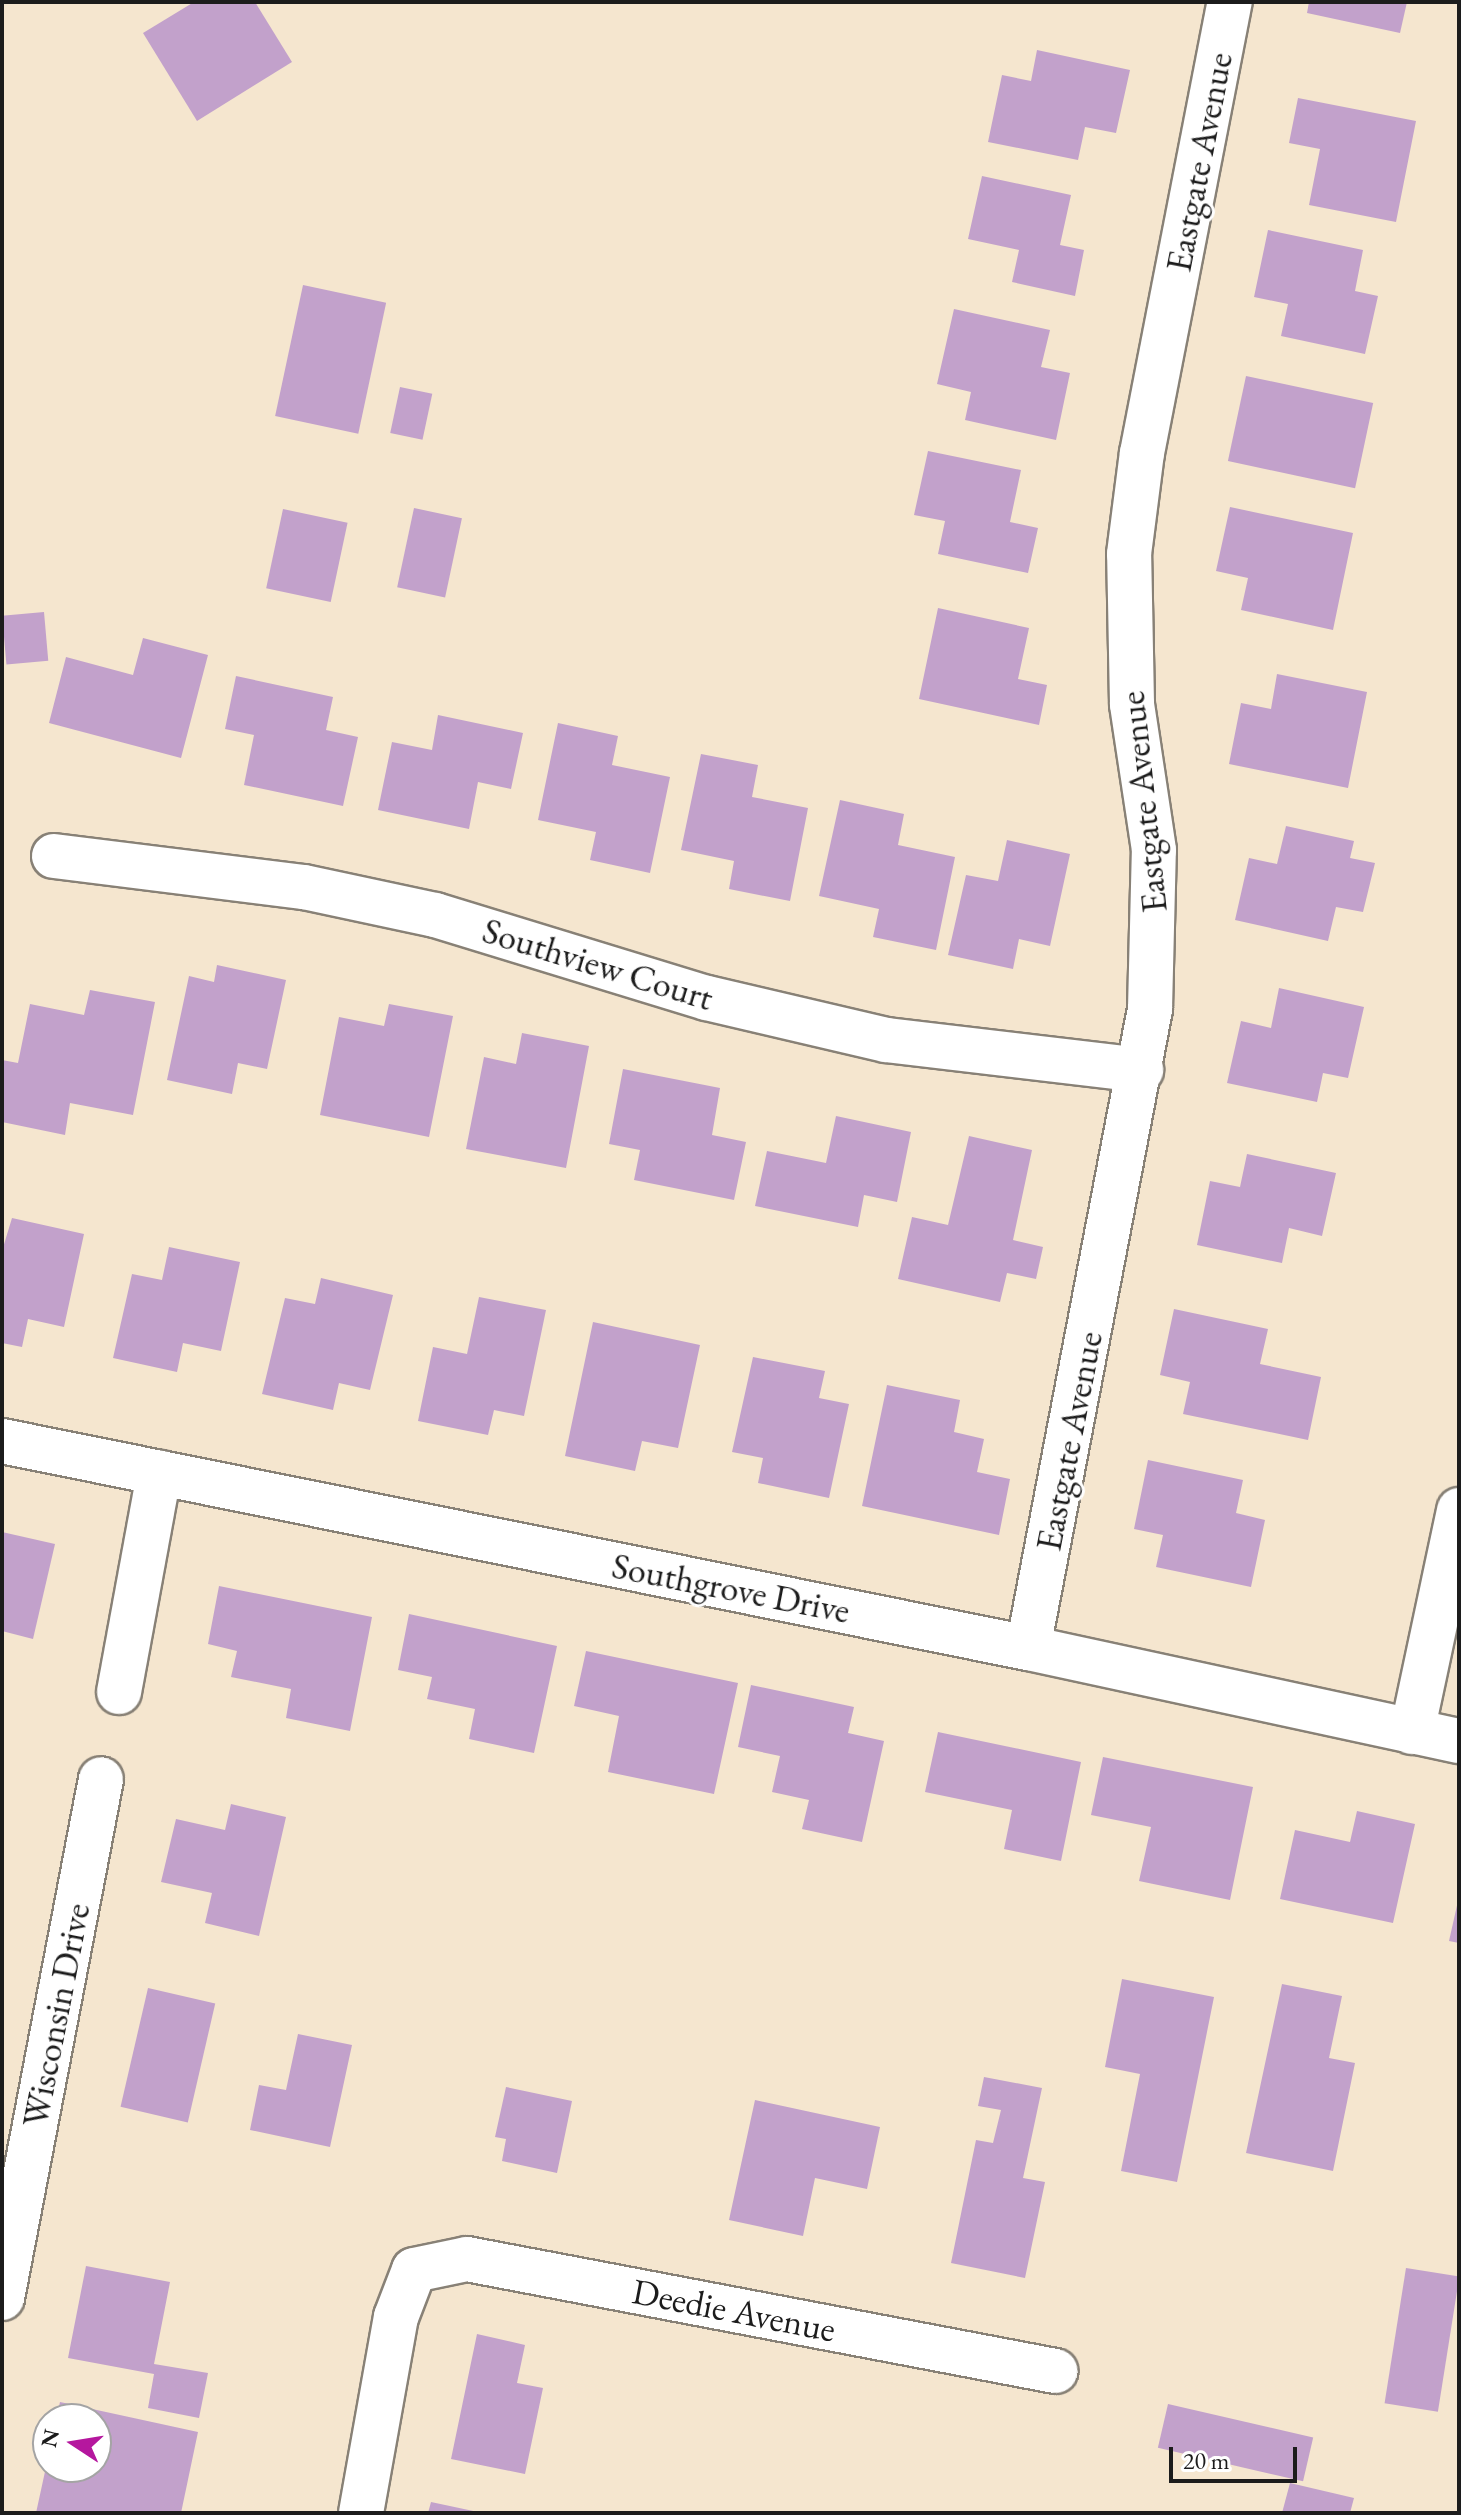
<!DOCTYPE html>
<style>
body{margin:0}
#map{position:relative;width:1461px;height:2515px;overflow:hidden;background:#f5e6cf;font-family:"EB Garamond",serif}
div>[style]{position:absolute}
.building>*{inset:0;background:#c2a1cb;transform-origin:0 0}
.roads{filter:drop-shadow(2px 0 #888176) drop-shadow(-2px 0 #888176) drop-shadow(0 2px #888176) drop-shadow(0 -2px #888176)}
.minor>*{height:44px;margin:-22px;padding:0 22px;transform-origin:22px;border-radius:22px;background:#fff}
span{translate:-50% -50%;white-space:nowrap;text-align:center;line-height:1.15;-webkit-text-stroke:6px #fff;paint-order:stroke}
.street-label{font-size:36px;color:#1c1c1c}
.frame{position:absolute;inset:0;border:4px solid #1c1c1c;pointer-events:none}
.north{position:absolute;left:32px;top:2403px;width:80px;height:80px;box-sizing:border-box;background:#fff;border:2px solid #a4a4a4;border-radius:50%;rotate:282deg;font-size:22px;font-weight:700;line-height:32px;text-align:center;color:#1c1c1c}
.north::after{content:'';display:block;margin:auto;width:28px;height:36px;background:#b5179e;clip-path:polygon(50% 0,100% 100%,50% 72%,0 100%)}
.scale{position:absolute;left:1169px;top:2447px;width:128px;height:36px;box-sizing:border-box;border:4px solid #1c1c1c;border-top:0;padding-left:10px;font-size:24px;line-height:28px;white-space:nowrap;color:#1c1c1c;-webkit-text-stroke:6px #fff;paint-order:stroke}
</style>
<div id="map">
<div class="building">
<div style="clip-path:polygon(194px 2px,255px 2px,292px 62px,197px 121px,143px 33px)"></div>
<div style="clip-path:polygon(1309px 2px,1407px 2px,1400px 33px,1307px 13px)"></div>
<div style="clip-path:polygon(1037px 50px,1130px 70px,1116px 133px,1085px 127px,1078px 160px,988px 142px,1002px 75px,1031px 81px)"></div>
<div style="clip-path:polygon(1298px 98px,1416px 121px,1396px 222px,1309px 205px,1320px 149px,1289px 143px)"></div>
<div style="clip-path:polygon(982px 176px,1071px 195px,1060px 245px,1084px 250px,1075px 296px,1012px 282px,1019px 250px,968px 239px)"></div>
<div style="clip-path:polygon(1268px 230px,1363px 250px,1355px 291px,1378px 296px,1365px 354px,1281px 336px,1288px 304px,1254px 297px)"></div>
<div style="left:303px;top:285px;width:85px;height:134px;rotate:12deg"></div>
<div style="clip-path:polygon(954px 309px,1050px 330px,1041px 367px,1070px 373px,1056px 440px,965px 420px,971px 392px,937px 384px)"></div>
<div style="left:1246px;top:376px;width:130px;height:87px;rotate:12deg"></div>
<div style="left:400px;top:387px;width:33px;height:47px;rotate:12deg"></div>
<div style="clip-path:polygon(928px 451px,1021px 470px,1010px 522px,1038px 528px,1028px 573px,938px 554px,945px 521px,914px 515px)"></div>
<div style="clip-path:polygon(1230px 507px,1353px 533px,1333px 630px,1241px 610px,1248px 578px,1216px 571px)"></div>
<div style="left:414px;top:508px;width:49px;height:81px;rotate:12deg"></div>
<div style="left:283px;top:509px;width:66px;height:81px;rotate:12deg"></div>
<div style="clip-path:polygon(938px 608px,1029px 628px,1018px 679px,1047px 685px,1039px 725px,919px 699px)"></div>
<div style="left:44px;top:612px;width:49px;height:42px;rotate:85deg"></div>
<div style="clip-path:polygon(143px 638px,208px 655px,181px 758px,49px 723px,66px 657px,133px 675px)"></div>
<div style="clip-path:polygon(1277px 674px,1367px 692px,1348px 788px,1229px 764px,1241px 703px,1271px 709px)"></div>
<div style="clip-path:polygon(236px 676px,333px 697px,326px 730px,358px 737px,343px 806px,244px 785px,254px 735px,225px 729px)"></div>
<div style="clip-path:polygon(438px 715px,523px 733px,511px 789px,478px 782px,469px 829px,378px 810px,392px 742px,432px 750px)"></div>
<div style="clip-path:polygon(558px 723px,618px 736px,612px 765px,670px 777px,650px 873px,590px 860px,596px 832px,538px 820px)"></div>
<div style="clip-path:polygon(701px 754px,758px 765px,752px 797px,808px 808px,790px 901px,729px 889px,734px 861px,681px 850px)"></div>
<div style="clip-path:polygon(840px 800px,904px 814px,898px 845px,955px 857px,936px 950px,873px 937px,879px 909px,819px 896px)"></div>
<div style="clip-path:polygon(1286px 826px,1354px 841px,1350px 858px,1375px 863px,1363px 912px,1336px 907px,1328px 941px,1235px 920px,1249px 858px,1277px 864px)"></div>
<div style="clip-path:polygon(1007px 840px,1070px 854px,1050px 946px,1019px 939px,1013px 969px,948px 955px,966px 875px,998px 881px)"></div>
<div style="clip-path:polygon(217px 965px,286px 980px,267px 1069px,238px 1063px,232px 1094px,167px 1080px,189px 976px,214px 982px)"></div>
<div style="clip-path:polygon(1279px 988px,1364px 1007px,1348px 1078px,1323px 1073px,1317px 1102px,1227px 1083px,1241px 1021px,1271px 1028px)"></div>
<div style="clip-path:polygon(90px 990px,155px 1002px,133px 1115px,70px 1103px,65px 1135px,2px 1122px,2px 1060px,18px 1063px,30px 1004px,84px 1015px)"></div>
<div style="clip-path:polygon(389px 1004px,453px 1016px,429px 1137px,320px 1115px,339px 1017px,384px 1026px)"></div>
<div style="clip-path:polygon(522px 1033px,589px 1046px,566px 1168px,466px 1149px,484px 1057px,516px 1064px)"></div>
<div style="clip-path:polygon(623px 1069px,720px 1088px,712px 1135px,746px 1142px,734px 1200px,634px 1180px,640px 1150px,609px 1144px)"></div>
<div style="clip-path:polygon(836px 1116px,911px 1132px,897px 1202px,864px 1195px,858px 1227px,755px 1206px,767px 1151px,826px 1163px)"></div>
<div style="clip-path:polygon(969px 1136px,1032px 1150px,1013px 1240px,1043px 1247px,1036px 1279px,1007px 1273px,1000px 1302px,898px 1279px,912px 1217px,948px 1225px)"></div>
<div style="clip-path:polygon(1247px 1154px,1336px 1173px,1322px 1236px,1289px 1228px,1282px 1263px,1197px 1245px,1210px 1181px,1240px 1187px)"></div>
<div style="clip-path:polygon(12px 1218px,84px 1234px,64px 1327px,28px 1319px,22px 1347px,2px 1343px,2px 1251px)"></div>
<div style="clip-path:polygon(169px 1247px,240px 1262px,221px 1351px,183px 1343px,177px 1372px,113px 1358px,132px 1274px,162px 1280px)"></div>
<div style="clip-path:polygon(321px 1278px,393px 1295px,370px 1390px,339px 1383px,333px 1410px,262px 1394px,285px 1298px,315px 1304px)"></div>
<div style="clip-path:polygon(479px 1297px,546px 1310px,524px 1416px,494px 1410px,488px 1435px,418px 1421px,433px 1347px,467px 1354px)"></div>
<div style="clip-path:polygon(1174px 1309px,1268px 1329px,1260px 1364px,1321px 1377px,1308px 1440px,1183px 1414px,1190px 1382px,1160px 1375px)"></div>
<div style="clip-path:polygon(593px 1322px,700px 1345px,678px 1448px,642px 1441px,635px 1471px,565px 1456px)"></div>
<div style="clip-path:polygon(753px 1357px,825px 1371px,819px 1398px,849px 1404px,829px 1498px,758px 1483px,763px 1458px,732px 1452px)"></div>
<div style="clip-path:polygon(887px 1385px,960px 1400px,954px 1432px,984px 1439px,977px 1472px,1010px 1479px,999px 1535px,862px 1506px)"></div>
<div style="clip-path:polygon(1148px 1460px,1243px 1480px,1236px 1513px,1265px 1520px,1251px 1587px,1156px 1567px,1163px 1535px,1134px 1529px)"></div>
<div style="clip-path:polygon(2px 1532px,55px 1544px,33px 1639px,2px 1631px)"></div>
<div style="clip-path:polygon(219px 1586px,372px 1617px,350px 1731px,286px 1718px,291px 1689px,231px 1677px,237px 1651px,208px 1644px)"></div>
<div style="clip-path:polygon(409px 1614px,557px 1646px,534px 1753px,469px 1739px,475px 1709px,427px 1699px,432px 1677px,398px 1670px)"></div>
<div style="clip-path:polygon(586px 1651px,738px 1683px,714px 1794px,608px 1772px,619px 1716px,574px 1706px)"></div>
<div style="clip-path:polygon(751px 1685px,854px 1707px,848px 1733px,884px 1741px,862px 1842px,802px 1829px,809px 1800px,772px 1792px,780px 1756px,738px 1747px)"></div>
<div style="clip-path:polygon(938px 1732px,1081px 1762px,1061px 1861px,1004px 1849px,1012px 1810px,925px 1792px)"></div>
<div style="clip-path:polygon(1103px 1757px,1253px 1787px,1230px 1900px,1139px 1881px,1151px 1827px,1091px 1815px)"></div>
<div style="clip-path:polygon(231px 1804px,286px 1817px,259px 1936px,205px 1923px,212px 1893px,161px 1882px,176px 1819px,225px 1830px)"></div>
<div style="clip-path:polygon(1357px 1811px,1415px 1824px,1393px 1923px,1280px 1899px,1295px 1830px,1350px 1842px)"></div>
<div style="clip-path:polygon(1458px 1901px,1459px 1901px,1459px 1943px,1449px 1941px)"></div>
<div style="clip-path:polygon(1122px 1979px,1214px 1997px,1177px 2182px,1121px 2171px,1140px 2074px,1105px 2067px)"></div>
<div style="clip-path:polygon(1282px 1984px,1342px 1996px,1329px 2058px,1355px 2063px,1333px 2171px,1246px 2153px)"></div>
<div style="left:148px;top:1988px;width:69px;height:122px;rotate:13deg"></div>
<div style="clip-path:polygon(298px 2034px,352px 2045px,330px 2147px,250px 2130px,259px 2085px,286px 2090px)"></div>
<div style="clip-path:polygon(984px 2077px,1042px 2088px,1023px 2178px,1045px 2182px,1025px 2278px,951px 2263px,976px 2140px,993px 2143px,1001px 2110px,978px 2106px)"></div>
<div style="clip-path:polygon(506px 2087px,572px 2101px,557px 2173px,502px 2161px,506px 2139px,495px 2137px)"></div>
<div style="clip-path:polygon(755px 2100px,880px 2127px,867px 2189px,815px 2178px,803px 2236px,729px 2220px)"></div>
<div style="clip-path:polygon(86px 2266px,170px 2282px,154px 2364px,208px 2373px,199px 2418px,148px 2408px,154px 2374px,68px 2358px)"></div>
<div style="left:1406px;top:2268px;width:54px;height:137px;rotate:9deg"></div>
<div style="clip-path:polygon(477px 2334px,525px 2345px,517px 2383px,543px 2388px,525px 2474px,451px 2459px)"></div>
<div style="clip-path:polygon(60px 2402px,198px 2432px,181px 2513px,36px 2513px,46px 2467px,96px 2467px,96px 2419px,56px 2419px)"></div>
<div style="left:1168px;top:2404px;width:149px;height:45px;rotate:13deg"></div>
<div style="clip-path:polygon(1290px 2483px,1354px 2498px,1350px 2513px,1282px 2513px)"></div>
<div style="clip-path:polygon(431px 2502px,478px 2512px,478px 2513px,428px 2513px)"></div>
</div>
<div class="roads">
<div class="minor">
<div style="left:54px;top:856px;width:252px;rotate:7.1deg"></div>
<div style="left:304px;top:887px;width:134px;rotate:12.1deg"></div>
<div style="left:435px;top:915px;width:284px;rotate:17deg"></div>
<div style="left:707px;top:998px;width:184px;rotate:13.2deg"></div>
<div style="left:886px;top:1040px;width:257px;rotate:6.7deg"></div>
<div style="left:2px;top:1441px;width:1047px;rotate:11.41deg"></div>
<div style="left:1028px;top:1648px;width:441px;rotate:12.2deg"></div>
<div style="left:1028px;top:1648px;width:651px;rotate:-79.19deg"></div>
<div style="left:1150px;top:1009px;width:159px;rotate:-88.6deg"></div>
<div style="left:1154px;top:850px;width:148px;rotate:-98.6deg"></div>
<div style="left:1132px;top:704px;width:150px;rotate:-91.1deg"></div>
<div style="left:1129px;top:554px;width:102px;rotate:-82.7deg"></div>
<div style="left:1142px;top:453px;width:460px;rotate:-79deg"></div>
<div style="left:119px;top:1692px;width:223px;rotate:-79.6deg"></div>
<div style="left:1412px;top:1732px;width:227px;rotate:-78deg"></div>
<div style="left:2px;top:2298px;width:528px;rotate:-79.2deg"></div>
<div style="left:361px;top:2513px;width:199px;rotate:-79.9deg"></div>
<div style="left:396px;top:2317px;width:50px;rotate:-69deg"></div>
<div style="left:414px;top:2270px;width:54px;rotate:-11.7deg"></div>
<div style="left:467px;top:2259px;width:599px;rotate:10.78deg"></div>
</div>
</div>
<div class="street-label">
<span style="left:1199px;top:162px;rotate:-79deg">Eastgate Avenue</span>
<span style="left:1143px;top:802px;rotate:-96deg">Eastgate Avenue</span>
<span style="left:598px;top:964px;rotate:17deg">Southview Court</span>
<span style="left:1069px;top:1441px;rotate:-79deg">Eastgate Avenue</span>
<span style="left:731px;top:1588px;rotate:11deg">Southgrove Drive</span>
<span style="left:56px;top:2015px;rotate:-79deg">Wisconsin Drive</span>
<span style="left:734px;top:2310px;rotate:11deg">Deedie Avenue</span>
</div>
<div class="frame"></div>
<div class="north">N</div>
<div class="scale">20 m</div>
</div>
